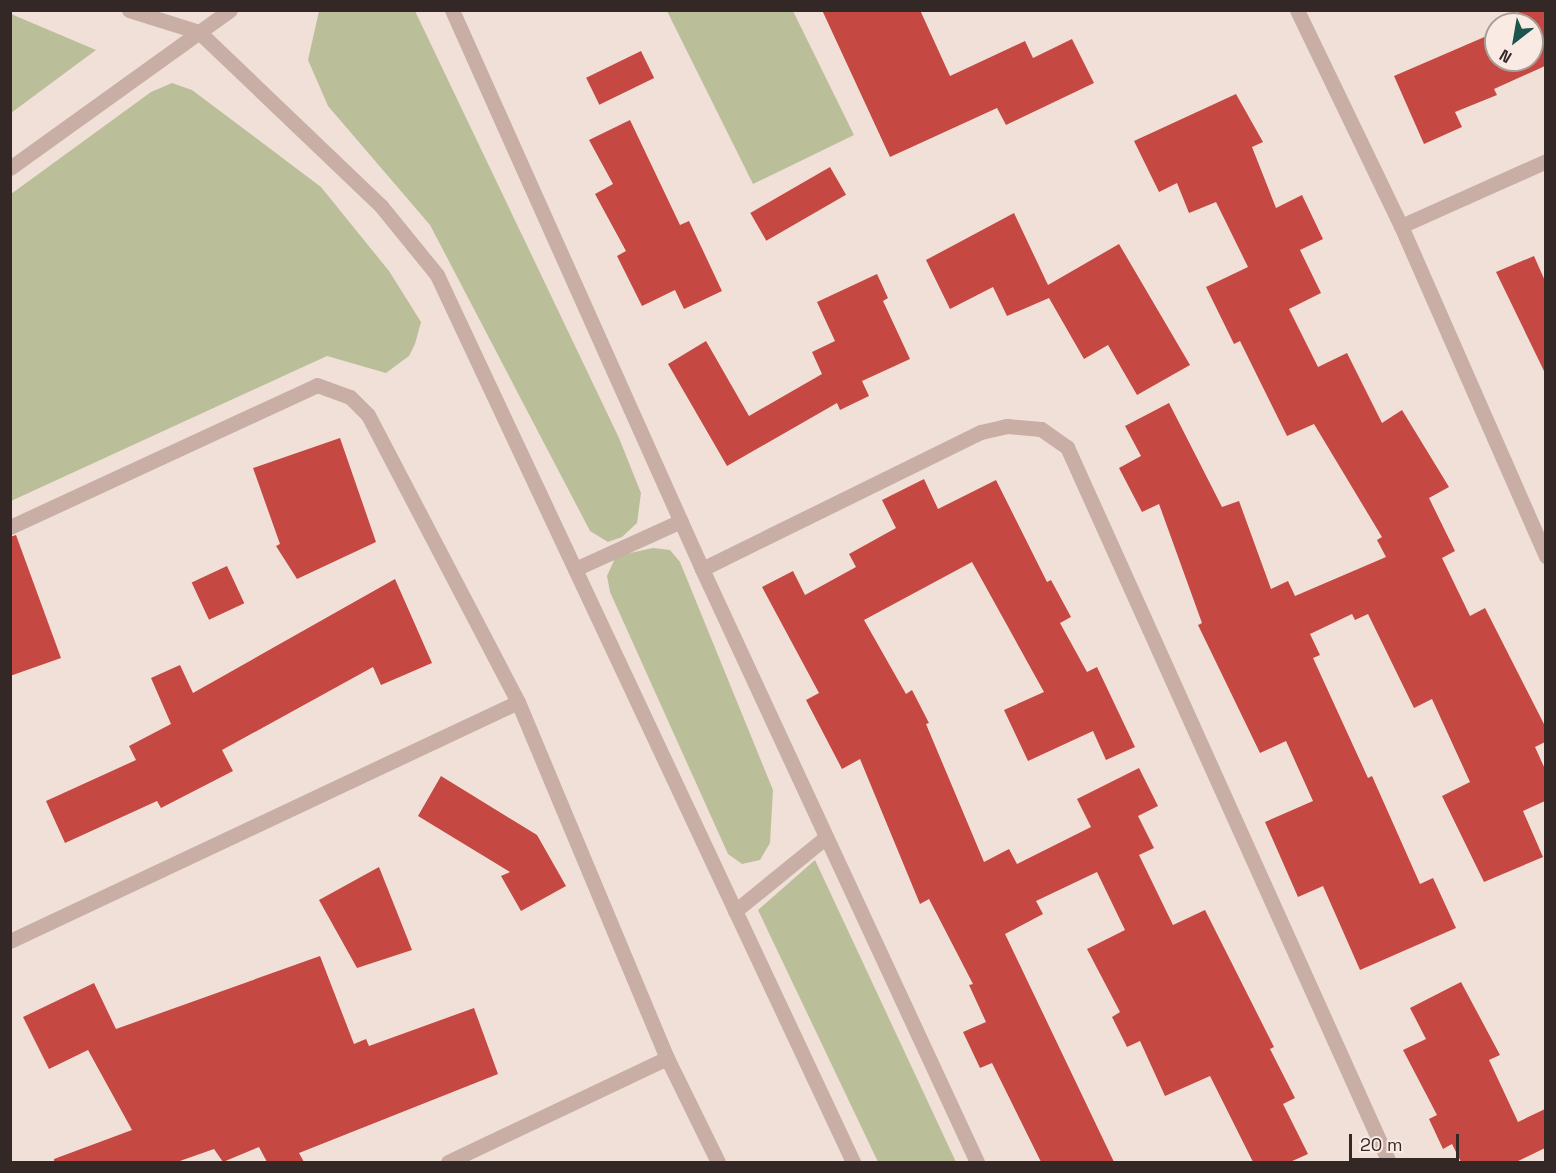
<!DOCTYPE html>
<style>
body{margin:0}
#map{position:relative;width:1556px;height:1173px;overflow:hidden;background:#f1e0d8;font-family:"Space Grotesk",sans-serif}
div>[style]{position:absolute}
.green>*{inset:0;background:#babf99}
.building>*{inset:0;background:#c54842;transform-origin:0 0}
.minor>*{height:15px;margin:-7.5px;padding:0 7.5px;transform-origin:7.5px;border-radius:7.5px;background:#c8aea4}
span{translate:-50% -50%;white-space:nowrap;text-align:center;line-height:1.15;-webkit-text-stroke:6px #f9ebe4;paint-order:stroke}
.frame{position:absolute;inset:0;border:12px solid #342826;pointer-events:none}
.north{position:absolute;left:1484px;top:12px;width:60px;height:60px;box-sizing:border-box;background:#f9ebe4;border:2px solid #aa9d98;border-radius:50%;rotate:211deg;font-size:16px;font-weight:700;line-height:24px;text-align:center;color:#342826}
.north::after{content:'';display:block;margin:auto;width:21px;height:27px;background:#1c554e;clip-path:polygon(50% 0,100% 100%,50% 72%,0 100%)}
.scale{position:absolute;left:1349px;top:1134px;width:110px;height:27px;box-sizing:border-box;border:3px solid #342826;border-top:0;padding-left:8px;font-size:18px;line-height:21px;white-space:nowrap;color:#342826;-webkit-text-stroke:4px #f9ebe4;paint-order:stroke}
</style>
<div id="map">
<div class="green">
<div style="clip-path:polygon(319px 11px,415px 11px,619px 438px,641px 493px,637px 523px,622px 537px,608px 542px,590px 531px,430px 225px,328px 106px,308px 60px)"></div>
<div style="clip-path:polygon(667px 11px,793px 11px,854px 135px,753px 184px)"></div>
<div style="clip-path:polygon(11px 14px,96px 50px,11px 113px,10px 113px)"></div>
<div style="clip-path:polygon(172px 83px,192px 90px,321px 187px,389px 271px,421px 322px,415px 344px,409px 356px,386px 373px,327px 356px,11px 501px,11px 194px,151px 92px)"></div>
<div style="clip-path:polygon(653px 548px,670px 550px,680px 562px,773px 790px,770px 843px,760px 860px,742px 864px,728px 854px,610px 592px,607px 576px,616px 556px)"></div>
<div style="clip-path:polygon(815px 860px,956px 1162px,878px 1162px,758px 910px)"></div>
</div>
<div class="building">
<div style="clip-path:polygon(822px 10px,920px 10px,950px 76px,1025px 41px,1033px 58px,1072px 39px,1094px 83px,1006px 125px,997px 108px,890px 157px)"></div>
<div style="clip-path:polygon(1524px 10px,1545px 10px,1545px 66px,1494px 89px,1497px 95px,1455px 112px,1462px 127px,1424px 144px,1394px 76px,1496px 32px,1496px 60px,1532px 60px,1532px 24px,1504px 24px,1502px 20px)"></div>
<div style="left:641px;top:51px;width:30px;height:61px;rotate:64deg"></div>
<div style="clip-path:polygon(1236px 94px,1263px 142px,1252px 147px,1276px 208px,1302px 195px,1323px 239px,1300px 250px,1321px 293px,1289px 309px,1318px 367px,1347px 353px,1382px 423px,1402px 410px,1449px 487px,1429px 498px,1455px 551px,1442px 558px,1470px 616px,1485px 608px,1545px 726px,1545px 742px,1535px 747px,1545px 769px,1545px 801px,1523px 811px,1543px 857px,1484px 882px,1442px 796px,1470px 782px,1432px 699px,1414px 708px,1368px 614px,1355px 620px,1352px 614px,1310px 634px,1320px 655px,1313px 658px,1368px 778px,1372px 776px,1420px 884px,1433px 878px,1456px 928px,1360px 970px,1323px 886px,1298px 897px,1265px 822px,1313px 801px,1286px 741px,1260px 753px,1198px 625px,1202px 623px,1159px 504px,1142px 512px,1119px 468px,1141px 456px,1125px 426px,1169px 403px,1222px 507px,1239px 501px,1271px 589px,1288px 581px,1295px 596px,1386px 557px,1377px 540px,1382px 537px,1314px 424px,1287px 436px,1240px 341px,1234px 344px,1206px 287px,1248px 267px,1216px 202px,1189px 213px,1177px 183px,1159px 192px,1134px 141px)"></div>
<div style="clip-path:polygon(630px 120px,680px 225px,689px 221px,722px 291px,684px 309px,675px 290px,642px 306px,617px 256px,626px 251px,595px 194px,613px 184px,589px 140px)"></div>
<div style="left:830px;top:167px;width:32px;height:92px;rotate:60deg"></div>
<div style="clip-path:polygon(1014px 213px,1048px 285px,1119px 244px,1190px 365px,1137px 395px,1108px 345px,1084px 359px,1049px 298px,1007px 316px,993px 287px,950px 309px,926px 260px)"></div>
<div style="clip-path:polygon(1534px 256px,1545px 281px,1545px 373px,1496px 272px)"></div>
<div style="clip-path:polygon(877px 274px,888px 298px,883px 301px,910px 359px,862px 381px,869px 396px,840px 410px,837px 403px,727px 466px,668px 364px,706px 341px,749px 416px,822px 374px,812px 352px,835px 341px,817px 302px)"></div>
<div style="clip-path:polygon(340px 438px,376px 542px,297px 579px,276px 546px,280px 544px,253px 468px)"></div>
<div style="clip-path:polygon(924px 479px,938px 509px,996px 480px,1047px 582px,1051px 580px,1071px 617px,1060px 623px,1087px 672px,1097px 667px,1135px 747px,1106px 760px,1093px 731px,1028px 761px,1004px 710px,1044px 692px,972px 562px,864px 620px,906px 694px,912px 690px,929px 723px,926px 724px,984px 862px,1009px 849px,1017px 864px,1091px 827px,1077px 799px,1139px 768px,1158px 806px,1138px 816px,1154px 848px,1139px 855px,1173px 925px,1205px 910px,1274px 1047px,1270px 1049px,1295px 1098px,1283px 1104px,1308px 1154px,1290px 1162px,1253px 1162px,1210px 1076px,1165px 1096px,1140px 1041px,1127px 1047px,1112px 1017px,1120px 1012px,1087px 949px,1125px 930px,1097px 872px,1036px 901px,1043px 914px,1005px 934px,1114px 1162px,1041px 1162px,992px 1063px,980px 1068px,963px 1032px,986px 1022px,969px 985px,973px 984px,929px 899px,920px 904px,860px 759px,842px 769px,806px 700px,819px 693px,762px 587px,793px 571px,805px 595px,856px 567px,849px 554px,896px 528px,882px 500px)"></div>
<div style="clip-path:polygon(16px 535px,61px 658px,10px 676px,10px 537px)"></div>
<div style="left:227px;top:566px;width:41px;height:39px;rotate:65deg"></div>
<div style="clip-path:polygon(395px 579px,432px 663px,381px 685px,373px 667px,222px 750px,233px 771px,161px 808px,157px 801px,65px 843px,46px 801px,136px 760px,129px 746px,171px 724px,151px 678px,180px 665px,193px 693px)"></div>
<div style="clip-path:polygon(441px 776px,537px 835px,566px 886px,521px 911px,501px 876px,510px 872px,418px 816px)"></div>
<div style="clip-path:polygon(379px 867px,412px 950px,357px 968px,319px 900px)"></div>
<div style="clip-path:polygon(320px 956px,354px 1044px,366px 1039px,369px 1046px,474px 1008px,498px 1074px,299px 1153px,304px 1162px,267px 1162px,259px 1147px,223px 1162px,214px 1149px,177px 1162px,54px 1162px,54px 1159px,132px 1130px,88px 1050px,49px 1069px,23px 1017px,94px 983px,116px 1029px)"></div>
<div style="clip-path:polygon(1461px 982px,1500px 1055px,1489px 1060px,1518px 1122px,1545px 1109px,1545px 1148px,1516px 1162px,1461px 1162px,1452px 1144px,1443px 1149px,1429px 1119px,1437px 1115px,1403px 1050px,1426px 1039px,1410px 1008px)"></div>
</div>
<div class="minor">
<div style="left:129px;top:10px;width:73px;rotate:17.4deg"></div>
<div style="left:199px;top:32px;width:252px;rotate:43.7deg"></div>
<div style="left:381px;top:206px;width:89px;rotate:50.9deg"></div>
<div style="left:437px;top:275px;width:980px;rotate:64.87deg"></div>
<div style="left:452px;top:10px;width:612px;rotate:65.9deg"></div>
<div style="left:1297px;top:10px;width:240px;rotate:64.3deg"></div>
<div style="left:1401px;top:226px;width:361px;rotate:66.3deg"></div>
<div style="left:10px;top:168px;width:271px;rotate:-35.7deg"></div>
<div style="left:1401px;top:226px;width:159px;rotate:-24.1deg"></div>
<div style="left:10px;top:527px;width:338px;rotate:-24.8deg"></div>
<div style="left:317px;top:385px;width:35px;rotate:20deg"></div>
<div style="left:350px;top:397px;width:25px;rotate:45deg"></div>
<div style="left:368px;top:415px;width:324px;rotate:62.4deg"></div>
<div style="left:518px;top:702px;width:386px;rotate:67.3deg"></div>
<div style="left:667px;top:1058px;width:116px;rotate:63.9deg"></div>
<div style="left:575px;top:569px;width:116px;rotate:-24.4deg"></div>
<div style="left:735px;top:911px;width:117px;rotate:-39.1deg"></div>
<div style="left:10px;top:941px;width:561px;rotate:-25.2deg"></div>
<div style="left:448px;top:1162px;width:242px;rotate:-25.4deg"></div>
<div style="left:977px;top:1162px;width:654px;rotate:-114.88deg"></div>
<div style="left:702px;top:569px;width:311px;rotate:-26.2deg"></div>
<div style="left:981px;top:432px;width:27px;rotate:-13deg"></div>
<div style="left:1007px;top:426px;width:34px;rotate:5deg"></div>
<div style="left:1041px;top:429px;width:32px;rotate:35deg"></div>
<div style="left:1067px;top:447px;width:784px;rotate:65.76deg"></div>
</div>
<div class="frame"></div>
<div class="north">N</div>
<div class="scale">20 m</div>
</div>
